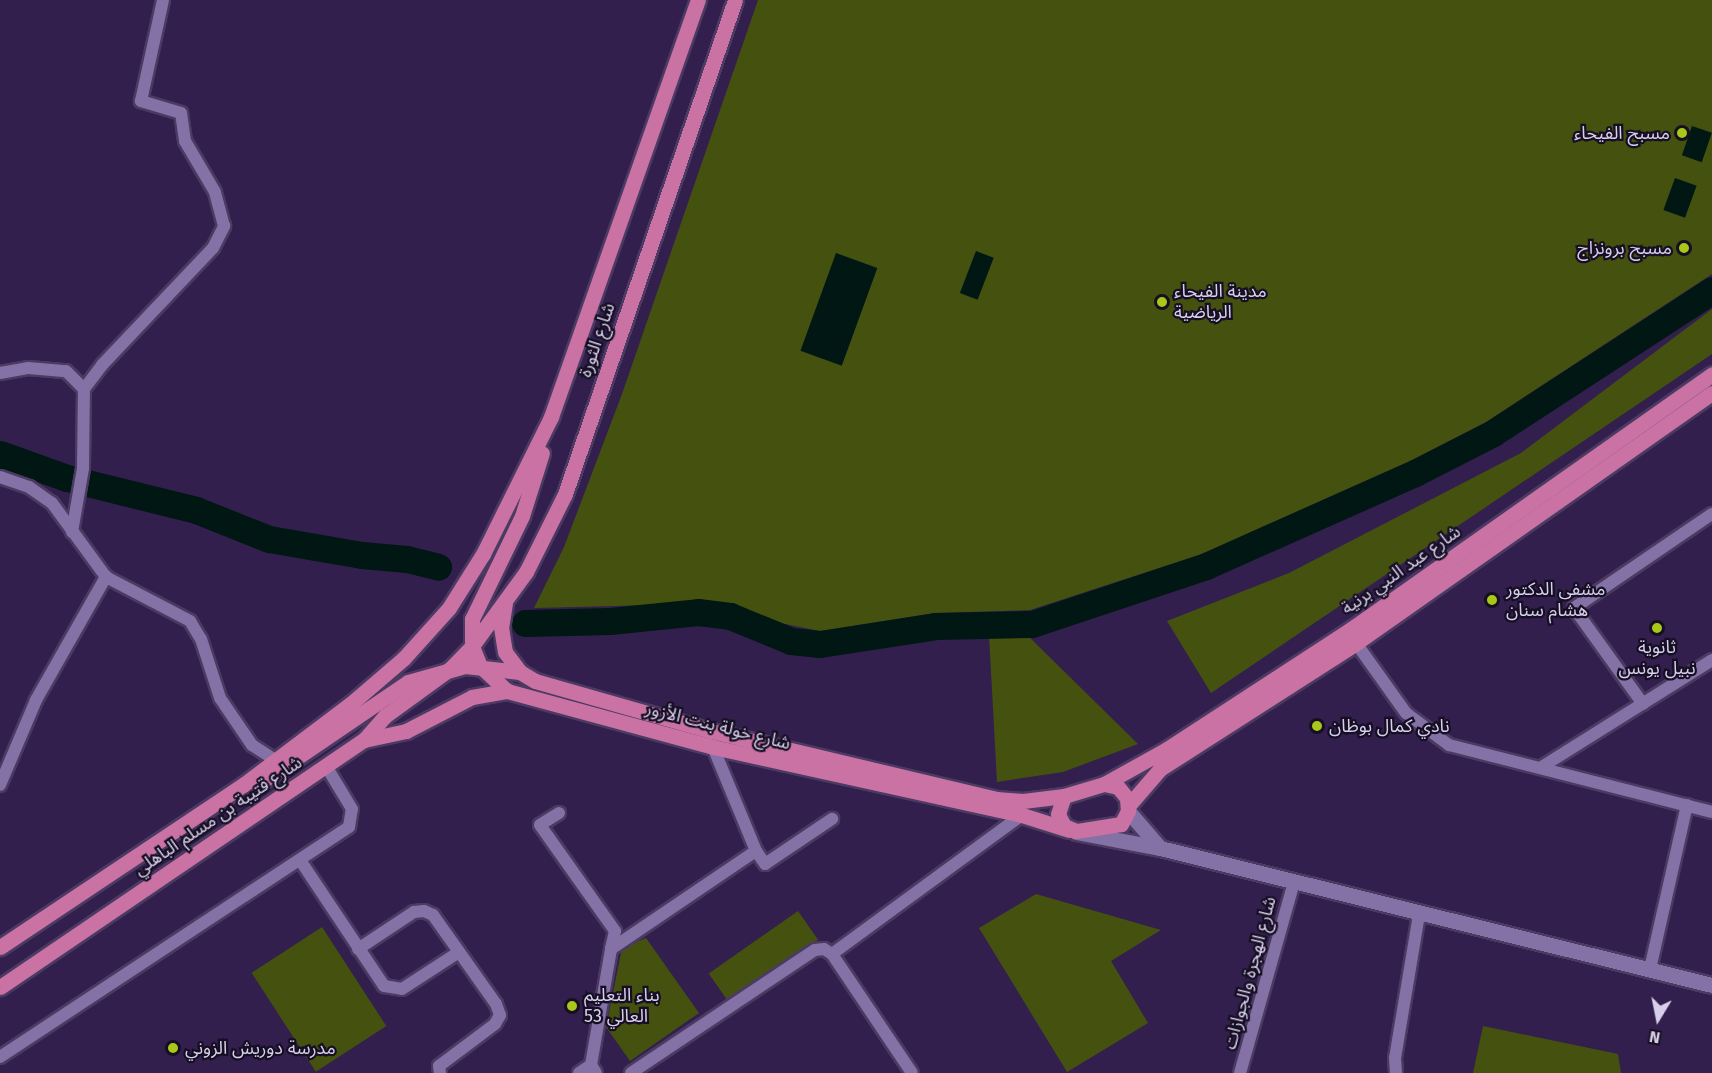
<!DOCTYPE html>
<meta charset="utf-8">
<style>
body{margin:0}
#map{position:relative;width:1712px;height:1073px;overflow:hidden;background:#321f4d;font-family:"Fira Sans","Noto Sans Arabic",sans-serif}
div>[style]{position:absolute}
.green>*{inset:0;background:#45520f;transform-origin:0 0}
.water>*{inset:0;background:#001713;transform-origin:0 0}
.river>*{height:27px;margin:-13.5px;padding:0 13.5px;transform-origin:13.5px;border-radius:13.5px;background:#001713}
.roads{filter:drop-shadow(2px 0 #4b3a62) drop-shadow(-2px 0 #4b3a62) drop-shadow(0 2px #4b3a62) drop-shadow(0 -2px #4b3a62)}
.street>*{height:12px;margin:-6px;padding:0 6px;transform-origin:6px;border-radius:6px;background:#8471a6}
.secondary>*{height:15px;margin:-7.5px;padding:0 7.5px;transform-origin:7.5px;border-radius:7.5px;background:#8471a6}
.primary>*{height:15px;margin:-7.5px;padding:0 7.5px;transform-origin:7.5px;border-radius:7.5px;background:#ca72a3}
.dots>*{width:16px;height:16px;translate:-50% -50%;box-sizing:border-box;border:3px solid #160f23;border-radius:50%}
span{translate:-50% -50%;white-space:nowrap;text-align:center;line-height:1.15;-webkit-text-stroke:4.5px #160f23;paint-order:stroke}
.poi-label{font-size:18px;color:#d8cfec}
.right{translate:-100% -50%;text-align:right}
.left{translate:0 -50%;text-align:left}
.street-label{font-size:18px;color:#d8cfec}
.north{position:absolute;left:1628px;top:989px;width:60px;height:60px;-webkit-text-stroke:4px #160f23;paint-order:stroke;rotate:190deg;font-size:16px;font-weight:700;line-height:24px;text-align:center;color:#d8cfec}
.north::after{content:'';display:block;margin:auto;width:21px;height:27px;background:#d8cfec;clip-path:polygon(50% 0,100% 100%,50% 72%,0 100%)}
</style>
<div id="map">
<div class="green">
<div style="clip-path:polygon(758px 0,1712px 0,1712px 274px,1486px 422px,1410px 461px,1202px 554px,1030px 610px,934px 613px,820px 631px,756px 618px,734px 603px,534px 608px,564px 547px,622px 394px)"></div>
<div style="clip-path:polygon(1712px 309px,1712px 354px,1211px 693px,1167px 621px,1289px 573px,1521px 453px)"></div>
<div style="clip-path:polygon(1023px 631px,1138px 744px,1063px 772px,997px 782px,989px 635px)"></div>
<div style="clip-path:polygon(1036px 894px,1161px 930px,1111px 961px,1148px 1023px,1067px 1072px,979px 928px)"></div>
<div style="left:798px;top:911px;width:35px;height:109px;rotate:55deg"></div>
<div style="left:322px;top:927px;width:118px;height:84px;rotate:57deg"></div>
<div style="clip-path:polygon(646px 938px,699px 1013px,630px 1061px,606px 1027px,622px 948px)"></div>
<div style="clip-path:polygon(1483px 1026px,1618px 1054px,1621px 1073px,1473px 1073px)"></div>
</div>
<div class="water">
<div style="left:1692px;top:126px;width:21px;height:31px;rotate:19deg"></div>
<div style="left:1675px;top:178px;width:23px;height:34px;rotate:20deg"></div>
<div style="left:976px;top:251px;width:19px;height:45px;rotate:21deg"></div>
<div style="left:836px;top:253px;width:44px;height:104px;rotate:20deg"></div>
</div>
<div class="river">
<div style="left:0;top:454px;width:71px;rotate:19.7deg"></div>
<div style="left:67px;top:478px;width:133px;rotate:13.9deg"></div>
<div style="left:196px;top:510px;width:79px;rotate:21.7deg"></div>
<div style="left:269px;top:539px;width:94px;rotate:9.8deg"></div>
<div style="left:362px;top:555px;width:45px;rotate:5.1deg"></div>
<div style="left:407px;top:559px;width:32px;rotate:14deg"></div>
<div style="left:525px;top:623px;width:85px;rotate:-1.3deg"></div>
<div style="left:610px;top:621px;width:88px;rotate:-5.8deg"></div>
<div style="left:698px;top:612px;width:32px;rotate:7deg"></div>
<div style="left:730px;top:616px;width:66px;rotate:22.3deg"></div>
<div style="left:791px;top:641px;width:29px;rotate:6deg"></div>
<div style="left:820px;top:644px;width:117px;rotate:-8.8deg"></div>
<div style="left:936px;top:626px;width:96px;rotate:-1.2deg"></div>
<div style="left:1032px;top:624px;width:183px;rotate:-18.4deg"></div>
<div style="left:1206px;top:566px;width:229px;rotate:-24deg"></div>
<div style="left:1415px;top:473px;width:88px;rotate:-27.1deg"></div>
<div style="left:1493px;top:433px;width:262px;rotate:-33.1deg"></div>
</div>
<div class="roads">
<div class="street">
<div style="left:0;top:373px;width:28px;rotate:-10deg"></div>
<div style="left:28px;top:368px;width:38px;rotate:5deg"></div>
<div style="left:66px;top:371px;width:25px;rotate:45deg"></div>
<div style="left:0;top:477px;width:31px;rotate:19deg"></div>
<div style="left:29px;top:487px;width:28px;rotate:35deg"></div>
<div style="left:52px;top:503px;width:92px;rotate:53.9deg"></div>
<div style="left:106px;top:577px;width:95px;rotate:27.6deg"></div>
<div style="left:190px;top:621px;width:21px;rotate:59deg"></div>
<div style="left:201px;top:639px;width:62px;rotate:72.1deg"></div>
<div style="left:220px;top:698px;width:57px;rotate:55.8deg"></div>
<div style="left:252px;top:745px;width:27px;rotate:33deg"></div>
<div style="left:72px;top:532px;width:65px;rotate:-80.2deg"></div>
<div style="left:83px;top:468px;width:79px;rotate:-89.3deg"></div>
<div style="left:84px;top:389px;width:30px;rotate:-53deg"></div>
<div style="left:102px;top:365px;width:161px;rotate:-46.5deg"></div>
<div style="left:213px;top:248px;width:25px;rotate:-63deg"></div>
<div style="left:224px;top:226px;width:35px;rotate:-105deg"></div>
<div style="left:215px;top:192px;width:59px;rotate:-120.5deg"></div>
<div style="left:185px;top:141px;width:28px;rotate:-98deg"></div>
<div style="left:181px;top:113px;width:42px;rotate:-163.3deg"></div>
<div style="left:141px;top:101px;width:103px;rotate:-77.7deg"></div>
<div style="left:1356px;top:643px;width:86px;rotate:54.5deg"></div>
<div style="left:1406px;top:713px;width:54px;rotate:36.7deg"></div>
<div style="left:1449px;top:745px;width:271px;rotate:14.3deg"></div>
<div style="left:1643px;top:704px;width:118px;rotate:-125.7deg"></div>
<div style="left:1574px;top:608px;width:167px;rotate:-34.3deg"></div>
<div style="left:713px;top:747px;width:113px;rotate:67.5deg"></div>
<div style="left:1540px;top:768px;width:203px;rotate:-32.1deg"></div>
<div style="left:0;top:785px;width:92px;rotate:-67deg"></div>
<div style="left:36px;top:700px;width:142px;rotate:-60.4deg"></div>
<div style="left:559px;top:813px;width:22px;rotate:148deg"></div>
<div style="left:540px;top:825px;width:130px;rotate:54.7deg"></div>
<div style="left:615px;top:931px;width:18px;rotate:103deg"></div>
<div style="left:611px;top:949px;width:175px;rotate:-34.1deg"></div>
<div style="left:756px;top:851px;width:16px;rotate:55deg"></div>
<div style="left:765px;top:864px;width:81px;rotate:-33.9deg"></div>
<div style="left:300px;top:860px;width:151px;rotate:56.3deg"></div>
<div style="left:384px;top:986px;width:18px;rotate:9deg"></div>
<div style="left:402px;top:989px;width:68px;rotate:-33deg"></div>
<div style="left:358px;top:949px;width:67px;rotate:-33.5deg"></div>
<div style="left:414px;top:912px;width:10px;rotate:-6deg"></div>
<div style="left:424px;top:911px;width:10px;rotate:24deg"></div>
<div style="left:433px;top:915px;width:109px;rotate:54.7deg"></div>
<div style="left:496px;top:1004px;width:12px;rotate:70deg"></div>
<div style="left:500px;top:1015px;width:10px;rotate:119deg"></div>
<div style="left:495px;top:1024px;width:70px;rotate:143.1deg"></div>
<div style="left:439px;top:1066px;width:7px;rotate:82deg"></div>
<div style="left:832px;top:954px;width:235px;rotate:-36.2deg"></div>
<div style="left:1650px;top:969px;width:168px;rotate:-77.3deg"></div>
<div style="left:0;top:1057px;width:418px;rotate:-33.4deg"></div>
<div style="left:349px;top:827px;width:18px;rotate:-81deg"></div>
<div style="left:352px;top:809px;width:50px;rotate:-121.2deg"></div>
<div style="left:591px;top:1065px;width:118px;rotate:-80.2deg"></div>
<div style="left:579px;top:1073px;width:14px;rotate:-34deg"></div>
<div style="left:591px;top:1065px;width:9px;rotate:58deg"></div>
<div style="left:631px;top:1073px;width:221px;rotate:-33.8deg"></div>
<div style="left:815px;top:950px;width:9px;rotate:-6deg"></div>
<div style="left:824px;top:949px;width:9px;rotate:32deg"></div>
<div style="left:832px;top:954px;width:143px;rotate:56.1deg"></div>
<div style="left:1240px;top:1073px;width:198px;rotate:-74.2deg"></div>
<div style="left:1396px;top:1073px;width:15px;rotate:-94deg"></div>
<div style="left:1395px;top:1058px;width:146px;rotate:-80.5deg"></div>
</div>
<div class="secondary">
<div style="left:1128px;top:811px;width:49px;rotate:49.1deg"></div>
<div style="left:1076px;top:832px;width:86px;rotate:10.8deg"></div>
<div style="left:1160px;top:848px;width:569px;rotate:13.94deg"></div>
</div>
<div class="primary">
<div style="left:505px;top:603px;width:24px;rotate:99deg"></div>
<div style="left:501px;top:627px;width:25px;rotate:81deg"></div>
<div style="left:505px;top:652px;width:25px;rotate:53deg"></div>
<div style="left:520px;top:672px;width:17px;rotate:31deg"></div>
<div style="left:535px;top:681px;width:183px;rotate:15.9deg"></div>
<div style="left:711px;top:731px;width:293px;rotate:13.4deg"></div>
<div style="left:996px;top:799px;width:27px;rotate:4deg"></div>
<div style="left:1023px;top:801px;width:41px;rotate:-7deg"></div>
<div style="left:507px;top:691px;width:37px;rotate:-137deg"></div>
<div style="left:480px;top:666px;width:22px;rotate:-112deg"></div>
<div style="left:472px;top:646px;width:27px;rotate:-90deg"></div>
<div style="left:472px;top:619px;width:114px;rotate:-64.1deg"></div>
<div style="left:522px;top:516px;width:66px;rotate:-72.4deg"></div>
<div style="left:364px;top:740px;width:43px;rotate:-12.1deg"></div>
<div style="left:406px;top:731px;width:74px;rotate:-27.3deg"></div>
<div style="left:472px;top:697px;width:36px;rotate:-10deg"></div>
<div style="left:507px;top:691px;width:213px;rotate:15.2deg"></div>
<div style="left:713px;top:747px;width:316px;rotate:12.4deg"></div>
<div style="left:1022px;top:815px;width:49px;rotate:17.7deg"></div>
<div style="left:258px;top:784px;width:181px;rotate:-34.2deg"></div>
<div style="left:408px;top:682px;width:59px;rotate:-15.7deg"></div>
<div style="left:465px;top:666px;width:55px;rotate:6.2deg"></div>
<div style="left:1104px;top:784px;width:72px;rotate:-29.1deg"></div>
<div style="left:1167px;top:749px;width:220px;rotate:-33.1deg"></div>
<div style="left:1351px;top:629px;width:442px;rotate:-35.2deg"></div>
<div style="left:1104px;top:784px;width:14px;rotate:12deg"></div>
<div style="left:1118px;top:787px;width:14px;rotate:51deg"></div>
<div style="left:1127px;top:798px;width:13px;rotate:86deg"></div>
<div style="left:1128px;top:811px;width:15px;rotate:118deg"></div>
<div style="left:1121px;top:824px;width:46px;rotate:171.2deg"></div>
<div style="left:1076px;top:831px;width:13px;rotate:-157deg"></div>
<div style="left:1064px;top:826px;width:13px;rotate:-117deg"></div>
<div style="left:1058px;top:814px;width:19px;rotate:-72deg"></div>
<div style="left:1064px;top:796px;width:42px;rotate:-16.7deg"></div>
<div style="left:1129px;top:805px;width:48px;rotate:-49.3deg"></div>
<div style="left:1160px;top:769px;width:233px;rotate:-32.7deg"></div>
<div style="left:1356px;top:643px;width:435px;rotate:-35.1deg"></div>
<div style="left:0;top:947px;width:292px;rotate:-33.7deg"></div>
<div style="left:243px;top:785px;width:139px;rotate:-37.1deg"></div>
<div style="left:354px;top:701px;width:66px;rotate:-40.7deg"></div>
<div style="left:404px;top:658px;width:67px;rotate:-48deg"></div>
<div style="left:449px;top:608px;width:64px;rotate:-57.8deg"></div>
<div style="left:483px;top:554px;width:153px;rotate:-63.6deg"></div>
<div style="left:551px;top:417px;width:442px;rotate:-70.6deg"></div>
<div style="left:0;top:987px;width:440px;rotate:-34.2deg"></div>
<div style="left:364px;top:740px;width:32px;rotate:-49deg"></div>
<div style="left:385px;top:716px;width:82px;rotate:-36deg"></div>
<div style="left:451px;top:668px;width:30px;rotate:-46deg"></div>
<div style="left:472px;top:646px;width:92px;rotate:-53.9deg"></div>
<div style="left:526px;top:572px;width:87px;rotate:-63.4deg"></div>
<div style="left:565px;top:494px;width:522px;rotate:-71.01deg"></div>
</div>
</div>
<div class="dots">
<div style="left:1682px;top:133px;background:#a9c719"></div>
<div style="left:1684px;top:248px;background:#a9c719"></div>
<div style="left:1162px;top:302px;background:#a9c719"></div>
<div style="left:1492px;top:600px;background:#a9c719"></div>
<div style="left:1657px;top:628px;background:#a9c719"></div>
<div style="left:1317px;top:726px;background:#a9c719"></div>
<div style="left:572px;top:1006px;background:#a9c719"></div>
<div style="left:173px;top:1048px;background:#a9c719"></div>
</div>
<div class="poi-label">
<span class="right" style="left:1670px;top:133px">مسبح الفيحاء</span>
<span class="right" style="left:1672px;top:248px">مسبح برونزاج</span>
<span class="left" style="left:1174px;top:302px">مدينة الفيحاء<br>الرياضية</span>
<span class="left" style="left:1506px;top:600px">مشفى الدكتور<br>هشام سنان</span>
<span style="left:1657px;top:658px">ثانوية<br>نبيل يونس</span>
<span class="left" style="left:1329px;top:726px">نادي كمال بوظان</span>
<span class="left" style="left:584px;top:1006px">بناء التعليم<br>العالي 53</span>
<span class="left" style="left:185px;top:1048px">مدرسة دوريش الزوني</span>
</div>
<div class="street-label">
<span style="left:597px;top:340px;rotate:-71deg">شارع الثورة</span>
<span style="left:1401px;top:570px;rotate:-35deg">شارع عبد النبي برنية</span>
<span style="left:718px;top:726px;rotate:14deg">شارع خولة بنت الأزور</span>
<span style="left:218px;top:816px;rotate:-34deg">شارع قتيبة بن مسلم الباهلي</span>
<span style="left:1250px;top:973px;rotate:-75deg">شارع الهجرة والجوازات</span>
</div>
<div class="north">N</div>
</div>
